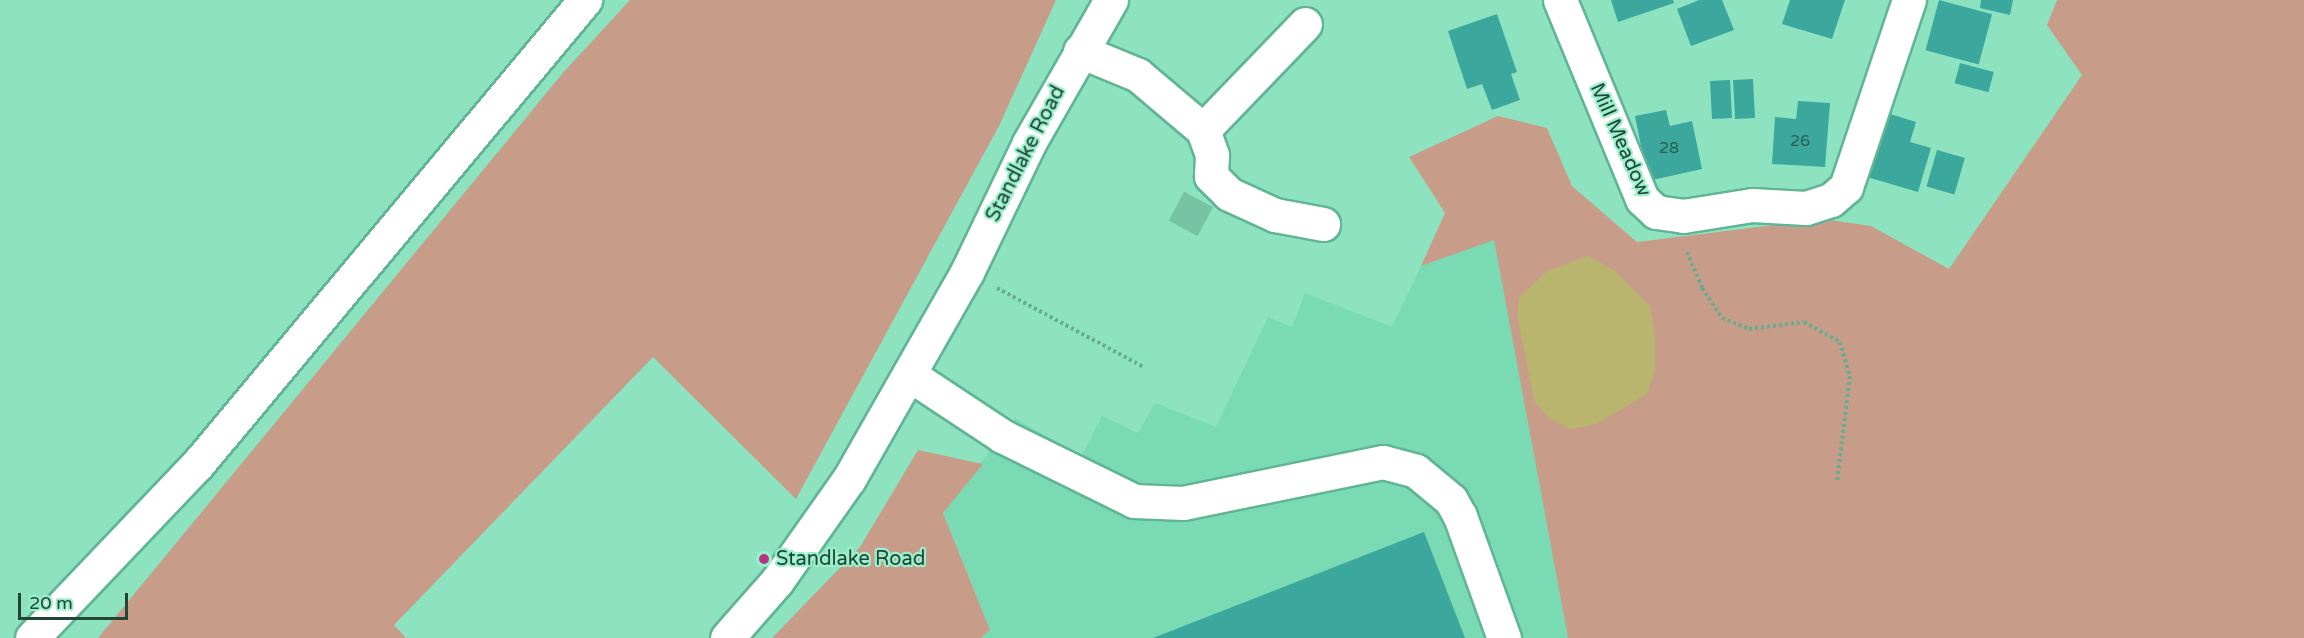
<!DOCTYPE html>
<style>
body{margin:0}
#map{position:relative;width:2304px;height:638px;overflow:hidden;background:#8de3c0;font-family:"Varela Round",sans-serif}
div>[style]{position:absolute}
.built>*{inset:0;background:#79dab3}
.green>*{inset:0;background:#c79d89}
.water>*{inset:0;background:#b9b56f}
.building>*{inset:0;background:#3ca79d;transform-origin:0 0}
.minor-tunnel>*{height:33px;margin-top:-16.5px;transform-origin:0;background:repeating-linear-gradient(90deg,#77c3a5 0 33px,transparent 0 49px)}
.path>*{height:4px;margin-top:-2px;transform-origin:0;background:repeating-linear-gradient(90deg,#67ab90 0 3px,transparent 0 6px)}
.roads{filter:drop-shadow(2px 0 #60b594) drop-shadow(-2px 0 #60b594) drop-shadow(0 2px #60b594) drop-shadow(0 -2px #60b594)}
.minor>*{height:33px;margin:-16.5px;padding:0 16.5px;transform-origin:16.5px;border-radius:16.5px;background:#fff}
.major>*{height:33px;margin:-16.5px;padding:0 16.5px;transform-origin:16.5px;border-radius:16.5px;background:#fff}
.dots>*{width:16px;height:16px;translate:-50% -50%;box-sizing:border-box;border:3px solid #9af0cd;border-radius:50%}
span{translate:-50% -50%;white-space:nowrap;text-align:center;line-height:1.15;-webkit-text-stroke:4.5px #9af0cd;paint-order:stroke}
.number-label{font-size:16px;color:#285e50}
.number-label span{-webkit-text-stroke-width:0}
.street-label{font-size:20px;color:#214537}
.poi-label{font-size:20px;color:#214537}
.left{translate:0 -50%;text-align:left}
.scale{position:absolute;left:18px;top:593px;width:110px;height:27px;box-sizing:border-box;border:3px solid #214537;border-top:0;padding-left:8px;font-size:18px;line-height:21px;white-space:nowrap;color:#214537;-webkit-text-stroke:4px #9af0cd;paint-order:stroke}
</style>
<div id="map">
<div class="built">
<div style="clip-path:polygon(1494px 239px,1568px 638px,981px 638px,990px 630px,943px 513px,1015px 418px,1081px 457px,1102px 416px,1138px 433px,1155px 403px,1216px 427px,1268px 317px,1292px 327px,1305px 293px,1392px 327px,1421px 266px)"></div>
</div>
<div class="green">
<div style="clip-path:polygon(630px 0,1056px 0,999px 126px,796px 499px,653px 357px,394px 625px,406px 638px,98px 638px,562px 74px)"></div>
<div style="clip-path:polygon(2057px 0,2304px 0,2304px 638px,1568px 638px,1494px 240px,1421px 266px,1445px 213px,1409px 157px,1498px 116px,1547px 128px,1572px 186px,1637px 242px,1823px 219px,1871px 226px,1949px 269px,2082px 75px,2047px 25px)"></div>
<div style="clip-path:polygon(918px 450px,983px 464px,943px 513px,990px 630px,981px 638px,772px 638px,860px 547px)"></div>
</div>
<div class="water">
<div style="clip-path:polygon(1588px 256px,1615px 271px,1650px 306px,1655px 338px,1655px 371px,1647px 394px,1596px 424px,1571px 429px,1549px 418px,1534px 401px,1517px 314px,1519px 298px,1547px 271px)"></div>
</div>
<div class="building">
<div style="clip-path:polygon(1611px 0,1673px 0,1674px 3px,1618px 22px)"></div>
<div style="clip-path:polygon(1699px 0,1722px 0,1734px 30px,1691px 46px,1677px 9px)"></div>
<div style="clip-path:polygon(1790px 0,1845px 0,1832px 39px,1782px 24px)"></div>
<div style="left:1939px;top:0;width:55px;height:52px;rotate:15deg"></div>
<div style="clip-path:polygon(1981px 0,2013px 0,2010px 15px,1980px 8px)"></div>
<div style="clip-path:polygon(1497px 14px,1517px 72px,1511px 74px,1520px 100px,1492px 110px,1482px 84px,1467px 89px,1448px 31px)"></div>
<div style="left:1960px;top:63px;width:35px;height:21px;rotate:15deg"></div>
<div style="left:1753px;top:79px;width:39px;height:20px;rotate:87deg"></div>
<div style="left:1730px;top:80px;width:38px;height:20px;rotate:87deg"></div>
<div style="clip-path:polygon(1798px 101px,1830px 103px,1825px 167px,1772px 164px,1775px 117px,1796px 119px)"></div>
<div style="clip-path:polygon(1666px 110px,1670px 126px,1692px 121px,1702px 169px,1648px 181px,1635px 116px)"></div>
<div style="clip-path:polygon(1887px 113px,1916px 122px,1910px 142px,1931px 148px,1918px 192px,1867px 177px)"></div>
<div style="left:1937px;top:150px;width:29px;height:38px;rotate:16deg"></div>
<div style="clip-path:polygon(1424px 532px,1465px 638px,1153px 638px)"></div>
</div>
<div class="minor-tunnel">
<div style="left:1183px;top:228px;width:59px;rotate:-61.7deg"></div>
</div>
<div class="path">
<div style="left:1687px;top:252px;width:39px;rotate:67deg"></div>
<div style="left:1702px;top:288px;width:36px;rotate:56deg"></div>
<div style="left:1722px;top:318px;width:29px;rotate:22deg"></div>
<div style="left:1749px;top:329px;width:55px;rotate:-7.3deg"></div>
<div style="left:1804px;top:322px;width:41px;rotate:29.1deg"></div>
<div style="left:1840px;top:342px;width:35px;rotate:74deg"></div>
<div style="left:1850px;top:376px;width:107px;rotate:97deg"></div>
<div style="left:997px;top:288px;width:165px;rotate:28.3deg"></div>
</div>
<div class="roads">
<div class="minor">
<div style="left:1560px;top:0;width:215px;rotate:67.6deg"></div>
<div style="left:1642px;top:199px;width:19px;rotate:43deg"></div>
<div style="left:1656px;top:212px;width:27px;rotate:8deg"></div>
<div style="left:1683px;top:216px;width:70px;rotate:-9.1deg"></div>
<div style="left:1752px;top:205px;width:54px;rotate:3.2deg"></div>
<div style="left:1806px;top:208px;width:26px;rotate:-18deg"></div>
<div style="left:1831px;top:200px;width:20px;rotate:-41deg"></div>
<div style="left:1846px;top:187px;width:197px;rotate:-71.4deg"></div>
<div style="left:1080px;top:51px;width:63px;rotate:22.5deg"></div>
<div style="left:1138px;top:75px;width:85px;rotate:40.2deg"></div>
<div style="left:1203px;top:130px;width:27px;rotate:70deg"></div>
<div style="left:1212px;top:155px;width:21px;rotate:93deg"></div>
<div style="left:1211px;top:176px;width:25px;rotate:45deg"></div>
<div style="left:1229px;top:194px;width:51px;rotate:24.5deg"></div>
<div style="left:1275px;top:215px;width:49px;rotate:10.6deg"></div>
<div style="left:1203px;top:130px;width:147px;rotate:-46.1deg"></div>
<div style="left:910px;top:375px;width:110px;rotate:33.5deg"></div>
<div style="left:1002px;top:436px;width:147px;rotate:26.2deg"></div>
<div style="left:1134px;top:501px;width:49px;rotate:2.3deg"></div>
<div style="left:1183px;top:503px;width:204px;rotate:-11.6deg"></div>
<div style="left:1383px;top:462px;width:34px;rotate:15deg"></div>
<div style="left:1416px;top:471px;width:45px;rotate:39.6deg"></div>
<div style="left:1451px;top:500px;width:18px;rotate:61deg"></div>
<div style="left:1460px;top:516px;width:130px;rotate:70.2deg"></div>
<div style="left:727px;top:638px;width:76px;rotate:-48.7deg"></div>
<div style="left:777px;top:581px;width:125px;rotate:-54.8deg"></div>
<div style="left:849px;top:479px;width:238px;rotate:-60.3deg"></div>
<div style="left:967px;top:272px;width:143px;rotate:-64.3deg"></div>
<div style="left:1029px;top:143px;width:165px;rotate:-60.2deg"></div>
</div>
<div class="major">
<div style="left:32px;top:638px;width:239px;rotate:-46.4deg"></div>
<div style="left:197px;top:465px;width:606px;rotate:-50.16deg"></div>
</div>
</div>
<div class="dots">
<div style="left:764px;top:559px;background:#b33584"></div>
</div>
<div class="number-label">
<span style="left:1800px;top:141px">26</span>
<span style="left:1669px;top:148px">28</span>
</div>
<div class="street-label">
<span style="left:1620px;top:140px;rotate:66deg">Mill Meadow</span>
<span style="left:1026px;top:154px;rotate:-63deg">Standlake Road</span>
</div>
<div class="poi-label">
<span class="left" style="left:776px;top:559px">Standlake Road</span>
</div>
<div class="scale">20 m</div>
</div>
